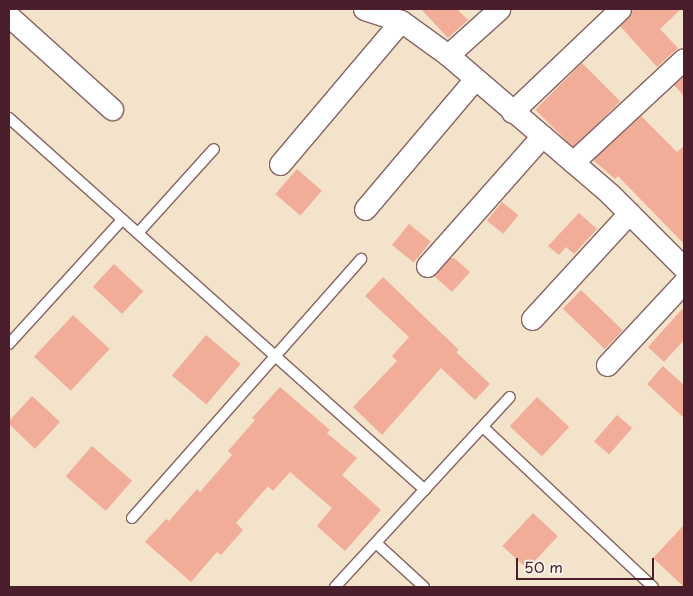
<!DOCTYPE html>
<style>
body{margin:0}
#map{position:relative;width:693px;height:596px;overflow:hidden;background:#f3e3cb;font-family:"Playpen Sans",sans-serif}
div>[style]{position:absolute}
.building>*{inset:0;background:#f1ad98;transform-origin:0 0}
.roads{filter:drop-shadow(1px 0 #856463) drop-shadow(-1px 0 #856463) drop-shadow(0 1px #856463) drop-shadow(0 -1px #856463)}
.lane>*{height:10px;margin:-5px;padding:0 5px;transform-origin:5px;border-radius:5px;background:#fff}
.street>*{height:21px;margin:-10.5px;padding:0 10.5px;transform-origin:10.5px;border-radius:10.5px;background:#fff}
span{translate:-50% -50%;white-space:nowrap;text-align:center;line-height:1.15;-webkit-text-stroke:4px #f7f3e8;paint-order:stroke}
.frame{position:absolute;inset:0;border:10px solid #4a1f2b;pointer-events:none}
.scale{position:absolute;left:516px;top:558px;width:138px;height:22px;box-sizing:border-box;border:2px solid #4a1f2b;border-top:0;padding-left:6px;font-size:15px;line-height:18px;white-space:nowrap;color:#4a1f2b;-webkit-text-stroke:4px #f7f3e8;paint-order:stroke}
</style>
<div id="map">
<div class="building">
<div style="clip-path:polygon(421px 9px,457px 9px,468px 20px,448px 38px)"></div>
<div style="clip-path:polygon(634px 9px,681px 9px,660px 29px,678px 48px,657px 67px,620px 26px)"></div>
<div style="left:582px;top:63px;width:54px;height:66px;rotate:45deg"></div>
<div style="clip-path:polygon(684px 76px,684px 96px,674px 85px)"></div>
<div style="clip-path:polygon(641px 116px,677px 152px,684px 146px,684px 244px,618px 176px,615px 179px,593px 160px)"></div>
<div style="left:297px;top:169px;width:33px;height:33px;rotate:41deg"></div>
<div style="left:502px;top:202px;width:21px;height:24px;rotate:39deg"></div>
<div style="clip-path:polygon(579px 213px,597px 229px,574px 254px,566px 247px,559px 255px,548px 246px)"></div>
<div style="left:409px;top:224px;width:28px;height:27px;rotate:39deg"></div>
<div style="clip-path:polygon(450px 258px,454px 258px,470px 272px,452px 292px,434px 276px)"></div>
<div style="left:114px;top:264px;width:40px;height:31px;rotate:43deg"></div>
<div style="clip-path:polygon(383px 277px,459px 350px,456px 352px,490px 384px,475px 400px,441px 368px,382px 435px,353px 407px,397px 361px,392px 356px,409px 337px,365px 296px)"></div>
<div style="left:581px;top:290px;width:58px;height:26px;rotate:44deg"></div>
<div style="clip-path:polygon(684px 307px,684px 340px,664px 362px,648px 347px)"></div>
<div style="left:73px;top:315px;width:50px;height:57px;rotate:43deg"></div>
<div style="left:206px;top:335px;width:45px;height:53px;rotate:40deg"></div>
<div style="clip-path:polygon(663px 366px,684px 385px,684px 418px,647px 384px)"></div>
<div style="clip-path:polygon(280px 387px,330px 430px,327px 433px,357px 458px,342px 475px,381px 510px,345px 551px,317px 526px,332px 508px,290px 472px,273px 491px,268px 486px,236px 523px,243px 530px,221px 555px,217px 552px,191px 582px,145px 542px,166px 519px,169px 521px,197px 489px,200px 492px,232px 455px,228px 451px,255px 420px,252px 418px)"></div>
<div style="clip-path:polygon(32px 396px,60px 422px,35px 449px,9px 424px,9px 421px)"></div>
<div style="left:537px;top:397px;width:44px;height:40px;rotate:43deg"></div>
<div style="left:617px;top:415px;width:20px;height:35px;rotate:41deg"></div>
<div style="left:92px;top:446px;width:53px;height:40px;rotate:41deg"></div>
<div style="left:533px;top:513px;width:34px;height:45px;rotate:43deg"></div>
<div style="clip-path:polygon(684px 525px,684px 587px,653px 558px)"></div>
</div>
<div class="roads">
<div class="lane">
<div style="left:9px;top:118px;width:558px;rotate:41.8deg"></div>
<div style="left:138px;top:233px;width:113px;rotate:-47.9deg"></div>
<div style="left:9px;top:344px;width:168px;rotate:-47.7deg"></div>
<div style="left:483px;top:427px;width:233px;rotate:43.3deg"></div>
<div style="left:132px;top:518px;width:346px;rotate:-48.5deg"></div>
<div style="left:376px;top:543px;width:65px;rotate:42.5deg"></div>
<div style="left:335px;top:587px;width:258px;rotate:-47.4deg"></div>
</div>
<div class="street">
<div style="left:9px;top:16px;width:139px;rotate:42.1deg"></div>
<div style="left:401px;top:21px;width:58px;rotate:35.9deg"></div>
<div style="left:448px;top:55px;width:213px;rotate:40.6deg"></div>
<div style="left:610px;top:194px;width:105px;rotate:45deg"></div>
<div style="left:448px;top:55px;width:69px;rotate:-42deg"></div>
<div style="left:512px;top:112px;width:149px;rotate:-43.6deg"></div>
<div style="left:573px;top:162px;width:151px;rotate:-42.9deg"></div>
<div style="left:280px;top:164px;width:187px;rotate:-49.8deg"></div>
<div style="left:401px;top:21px;width:39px;rotate:-162deg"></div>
<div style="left:365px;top:209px;width:170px;rotate:-49.8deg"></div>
<div style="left:427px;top:266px;width:174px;rotate:-48.5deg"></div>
<div style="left:532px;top:319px;width:144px;rotate:-47.5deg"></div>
<div style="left:607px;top:365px;width:113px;rotate:-47.1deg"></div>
</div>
</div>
<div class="frame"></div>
<div class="scale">50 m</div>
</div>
